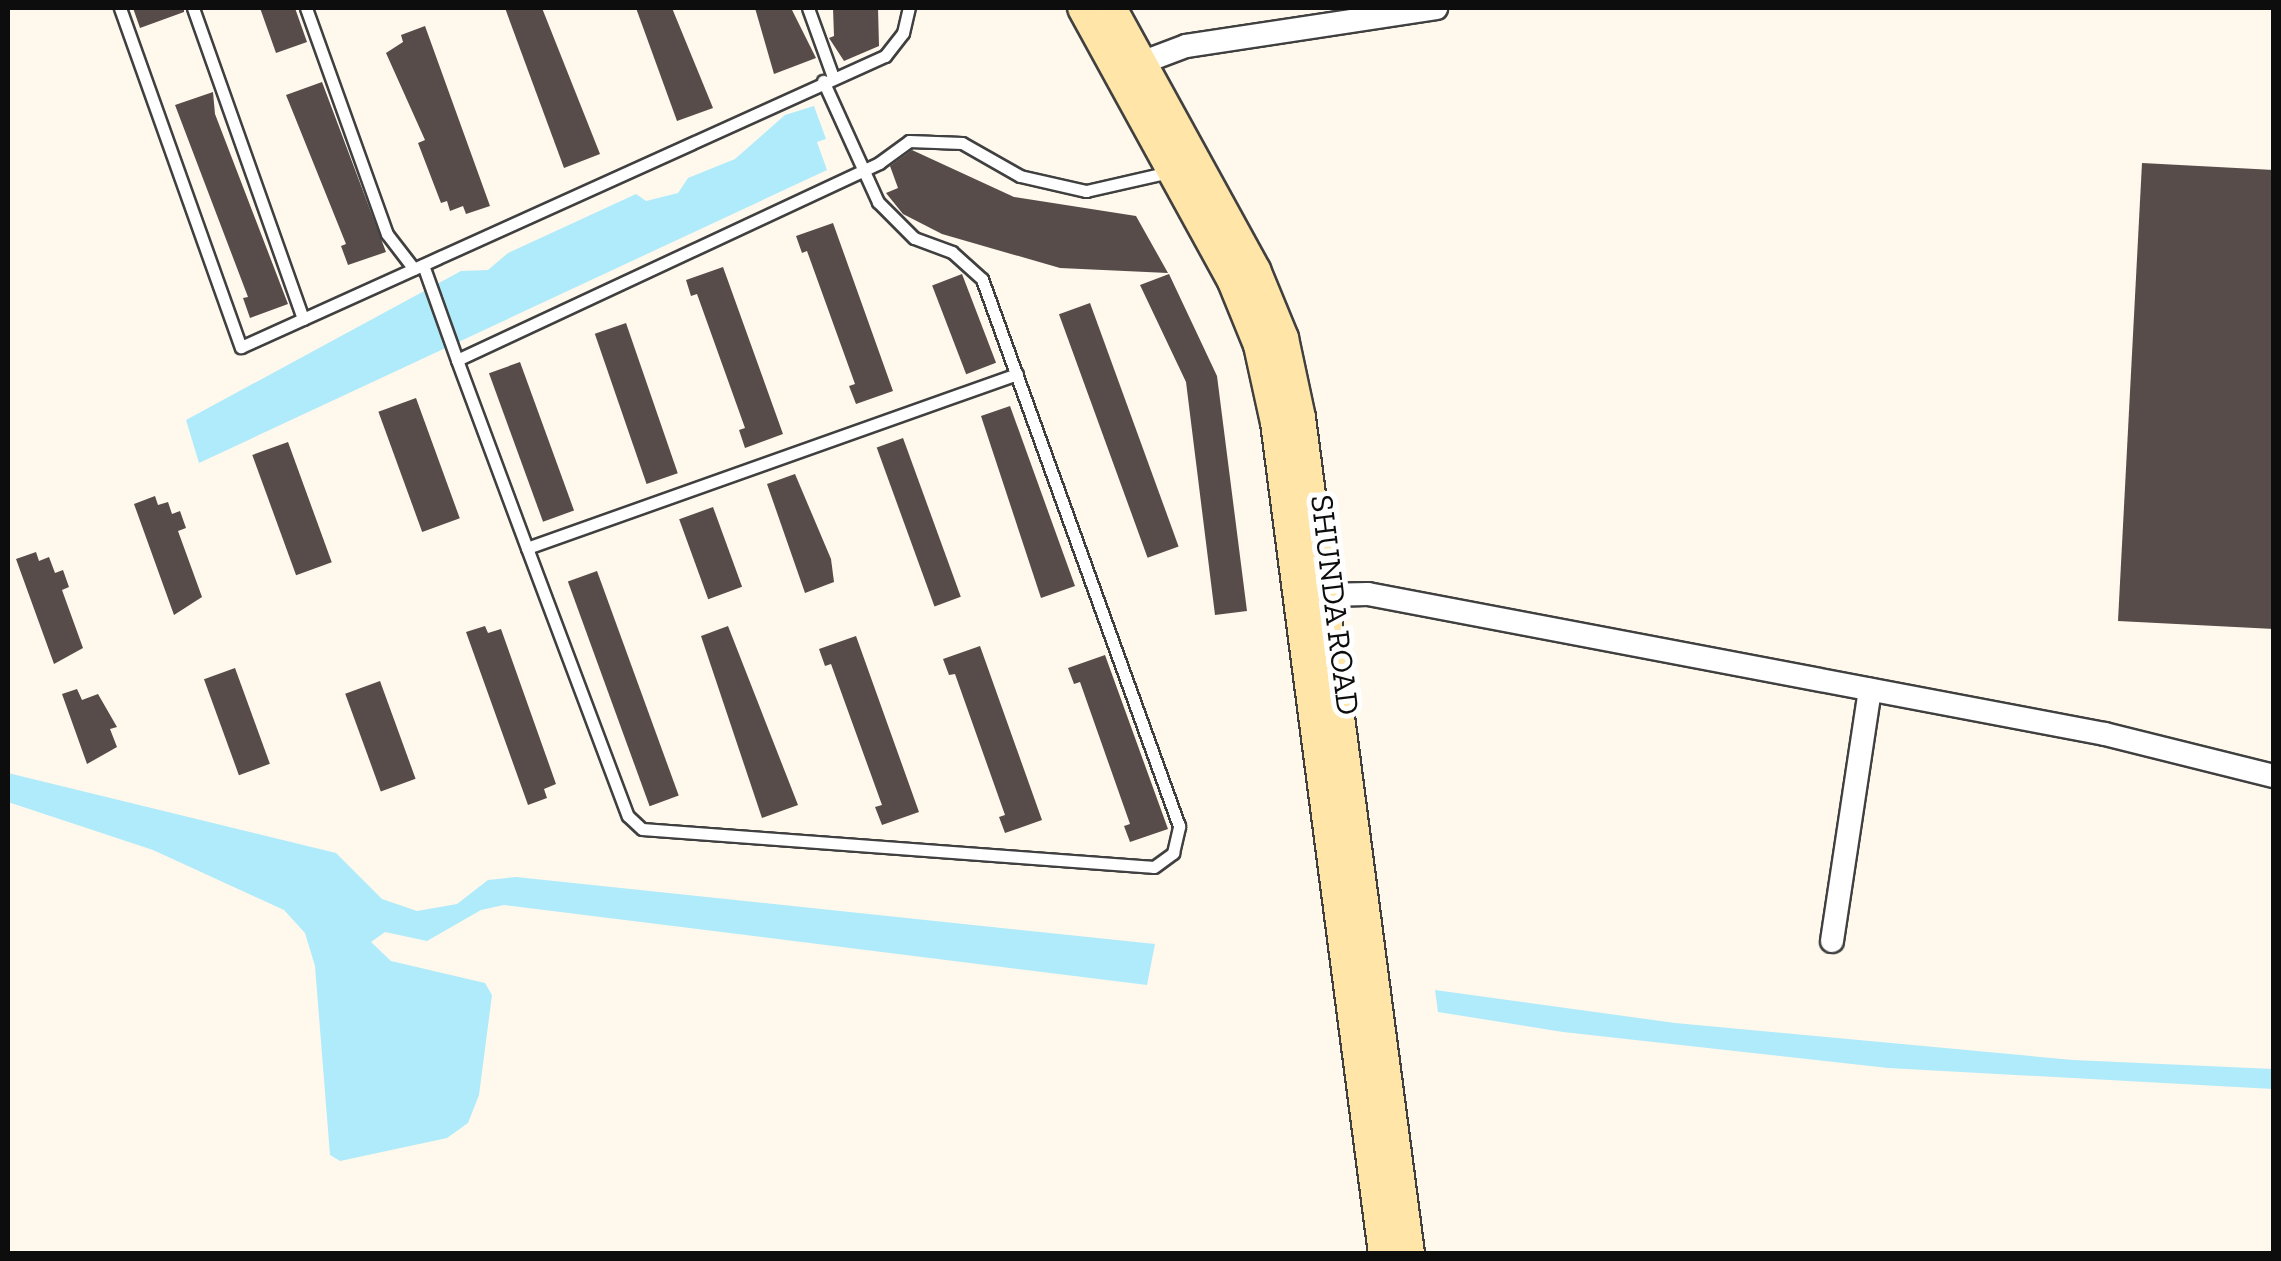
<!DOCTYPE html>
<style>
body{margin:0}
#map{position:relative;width:2281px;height:1261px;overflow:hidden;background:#fff8ed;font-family:"Zilla Slab",serif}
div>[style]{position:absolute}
.water>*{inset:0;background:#afebfa}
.building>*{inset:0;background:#574c49;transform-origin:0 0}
.roads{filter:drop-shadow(2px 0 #404040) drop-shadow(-2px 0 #404040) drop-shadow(0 2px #404040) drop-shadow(0 -2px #404040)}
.service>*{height:11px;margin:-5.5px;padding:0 5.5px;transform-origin:5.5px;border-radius:5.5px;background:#fff}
.minor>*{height:22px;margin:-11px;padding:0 11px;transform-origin:11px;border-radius:11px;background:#fff}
.secondary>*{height:30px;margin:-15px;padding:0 15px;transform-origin:15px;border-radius:15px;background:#ffe6a8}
span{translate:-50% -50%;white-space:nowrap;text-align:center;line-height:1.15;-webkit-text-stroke:10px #fff;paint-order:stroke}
.street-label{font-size:32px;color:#0d0d0d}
.frame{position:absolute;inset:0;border:10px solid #0d0d0d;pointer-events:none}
</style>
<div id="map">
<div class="water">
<div style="clip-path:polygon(814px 106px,826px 139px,817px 142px,827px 170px,199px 463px,186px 420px,461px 271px,488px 270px,508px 253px,636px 194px,646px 201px,678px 193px,688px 178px,735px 159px,785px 115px)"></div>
<div style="clip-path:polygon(8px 773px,336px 853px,382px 899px,417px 911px,457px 904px,488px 880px,516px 877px,1155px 944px,1147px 985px,504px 905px,481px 910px,427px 941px,385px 932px,371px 942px,391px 961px,485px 983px,492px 995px,479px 1095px,468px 1123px,447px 1138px,340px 1161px,330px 1155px,315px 966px,305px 933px,284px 910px,153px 850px,8px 802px)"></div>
<div style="clip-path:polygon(1435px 990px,1675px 1023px,2073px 1060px,2273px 1069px,2273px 1089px,1888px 1068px,1563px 1032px,1438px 1012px)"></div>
</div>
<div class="building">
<div style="clip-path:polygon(133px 8px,184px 8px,184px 12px,140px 28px)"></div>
<div style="clip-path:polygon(260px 8px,295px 8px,307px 42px,276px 53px)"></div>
<div style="clip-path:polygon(505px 8px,542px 8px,600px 154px,564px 168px)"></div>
<div style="clip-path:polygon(636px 8px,672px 8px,713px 108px,677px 121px)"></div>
<div style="clip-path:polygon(755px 8px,791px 8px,816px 58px,774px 74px)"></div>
<div style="clip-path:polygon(833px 8px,878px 8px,879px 46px,844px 61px,829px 38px,834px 36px)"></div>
<div style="clip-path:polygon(425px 26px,490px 206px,466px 214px,463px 206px,450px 211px,447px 201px,441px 203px,418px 143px,425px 140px,386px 53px,403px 42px,401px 35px)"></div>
<div style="clip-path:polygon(322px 82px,386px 252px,348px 265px,341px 246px,346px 244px,286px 95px)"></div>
<div style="clip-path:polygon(213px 92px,215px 114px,288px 304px,250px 318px,243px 298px,248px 297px,175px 105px)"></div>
<div style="clip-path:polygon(912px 150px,1014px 197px,1136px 216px,1168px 273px,1060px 268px,942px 234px,903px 214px,886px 193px,898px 188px,890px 166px)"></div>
<div style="clip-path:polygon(2142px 163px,2274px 170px,2274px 629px,2118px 621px)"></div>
<div style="clip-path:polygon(833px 223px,893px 391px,856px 404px,849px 386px,855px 384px,807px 251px,802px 253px,796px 236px)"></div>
<div style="clip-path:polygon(723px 267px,783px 434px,745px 448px,739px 430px,745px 428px,697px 294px,691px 296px,686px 280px)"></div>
<div style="left:962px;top:274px;width:95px;height:32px;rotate:69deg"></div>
<div style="clip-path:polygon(1169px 274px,1217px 376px,1247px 611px,1215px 615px,1186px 382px,1140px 285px)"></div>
<div style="left:1090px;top:303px;width:259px;height:33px;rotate:70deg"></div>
<div style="left:626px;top:323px;width:159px;height:33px;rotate:71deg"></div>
<div style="left:520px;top:362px;width:158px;height:33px;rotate:70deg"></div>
<div style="left:416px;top:398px;width:128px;height:40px;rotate:70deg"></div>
<div style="clip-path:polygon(1010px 406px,1075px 586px,1041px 598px,981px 416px)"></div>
<div style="left:903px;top:438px;width:169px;height:28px;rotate:70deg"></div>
<div style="left:288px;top:442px;width:128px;height:38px;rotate:70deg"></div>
<div style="clip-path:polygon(795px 474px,831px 559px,834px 582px,805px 593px,767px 484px)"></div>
<div style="clip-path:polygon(155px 496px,158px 505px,168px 502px,172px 514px,180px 511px,186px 528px,178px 531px,202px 597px,174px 615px,134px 504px)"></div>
<div style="left:713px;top:507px;width:85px;height:36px;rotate:70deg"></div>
<div style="clip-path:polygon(36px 552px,39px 561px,49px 557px,55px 573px,63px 570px,69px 587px,62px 590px,83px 648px,54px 664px,16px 559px)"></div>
<div style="left:597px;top:571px;width:239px;height:31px;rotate:70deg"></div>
<div style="clip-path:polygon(485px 626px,488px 633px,501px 629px,556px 784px,544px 789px,547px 798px,528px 805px,466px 632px)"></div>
<div style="clip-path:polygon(728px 626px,798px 805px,762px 818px,701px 636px)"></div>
<div style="clip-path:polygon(856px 636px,919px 812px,882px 825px,875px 807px,882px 805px,831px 664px,825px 666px,819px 649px)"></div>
<div style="clip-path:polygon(980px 646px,1042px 820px,1005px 833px,999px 817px,1005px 815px,955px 674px,949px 675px,943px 659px)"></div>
<div style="clip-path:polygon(1105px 655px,1168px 829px,1130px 842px,1124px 826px,1130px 824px,1080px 682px,1074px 684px,1068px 668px)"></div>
<div style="left:235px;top:668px;width:102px;height:33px;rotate:70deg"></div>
<div style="left:380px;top:681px;width:104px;height:37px;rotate:70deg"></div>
<div style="clip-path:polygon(77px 689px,82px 700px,98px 694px,117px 727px,110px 729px,117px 747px,87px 764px,62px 694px)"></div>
</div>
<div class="roads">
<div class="service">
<div style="left:120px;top:8px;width:360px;rotate:70.4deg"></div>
<div style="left:241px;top:347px;width:707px;rotate:-24.32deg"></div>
<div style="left:885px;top:56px;width:29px;rotate:-52deg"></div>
<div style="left:903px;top:33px;width:26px;rotate:-77deg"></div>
<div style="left:193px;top:8px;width:330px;rotate:70.5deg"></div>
<div style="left:306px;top:8px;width:240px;rotate:70.3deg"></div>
<div style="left:387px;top:234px;width:44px;rotate:52.4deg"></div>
<div style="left:808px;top:8px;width:73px;rotate:70.1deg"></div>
<div style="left:423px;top:265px;width:101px;rotate:70.3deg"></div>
<div style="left:457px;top:360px;width:466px;rotate:-25deg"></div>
<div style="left:879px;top:163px;width:37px;rotate:-36deg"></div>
<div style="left:909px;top:141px;width:53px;rotate:2.2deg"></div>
<div style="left:962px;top:143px;width:67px;rotate:29.6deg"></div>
<div style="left:1020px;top:176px;width:68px;rotate:12.8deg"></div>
<div style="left:1086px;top:191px;width:85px;rotate:-12.9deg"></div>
<div style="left:457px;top:360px;width:201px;rotate:69.6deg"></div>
<div style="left:527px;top:548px;width:520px;rotate:-19.55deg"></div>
<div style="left:527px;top:548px;width:286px;rotate:69.4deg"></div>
<div style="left:628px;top:816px;width:19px;rotate:43deg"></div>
<div style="left:642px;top:829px;width:513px;rotate:4.24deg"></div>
<div style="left:1154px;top:867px;width:24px;rotate:-36deg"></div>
<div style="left:1173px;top:853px;width:28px;rotate:-77deg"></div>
<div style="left:1179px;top:826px;width:581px;rotate:-109.81deg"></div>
<div style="left:982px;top:279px;width:40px;rotate:-138deg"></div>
<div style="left:952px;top:252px;width:40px;rotate:-159.8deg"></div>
<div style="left:914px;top:238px;width:51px;rotate:-135deg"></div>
<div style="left:878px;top:202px;width:133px;rotate:-114.4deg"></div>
</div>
<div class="minor">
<div style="left:1141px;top:63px;width:48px;rotate:-20.7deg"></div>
<div style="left:1186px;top:46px;width:253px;rotate:-8.6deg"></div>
<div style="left:1323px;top:595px;width:45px;rotate:-1.3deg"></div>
<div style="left:1368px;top:594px;width:750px;rotate:10.76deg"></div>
<div style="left:2105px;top:734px;width:174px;rotate:14deg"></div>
<div style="left:1832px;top:941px;width:254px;rotate:-81.4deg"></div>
</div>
<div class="secondary">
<div style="left:1083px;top:8px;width:311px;rotate:61.2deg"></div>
<div style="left:1233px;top:281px;width:69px;rotate:67.9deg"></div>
<div style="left:1259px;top:345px;width:79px;rotate:77.6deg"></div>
<div style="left:1276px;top:422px;width:839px;rotate:82.6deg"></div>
<div style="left:1111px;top:8px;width:299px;rotate:61.2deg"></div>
<div style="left:1255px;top:270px;width:74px;rotate:67.6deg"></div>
<div style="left:1283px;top:338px;width:82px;rotate:78deg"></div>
<div style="left:1300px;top:418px;width:843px;rotate:82.57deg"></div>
</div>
</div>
<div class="street-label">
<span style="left:1335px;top:605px;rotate:83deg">SHUNDA ROAD</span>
</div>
<div class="frame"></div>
</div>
